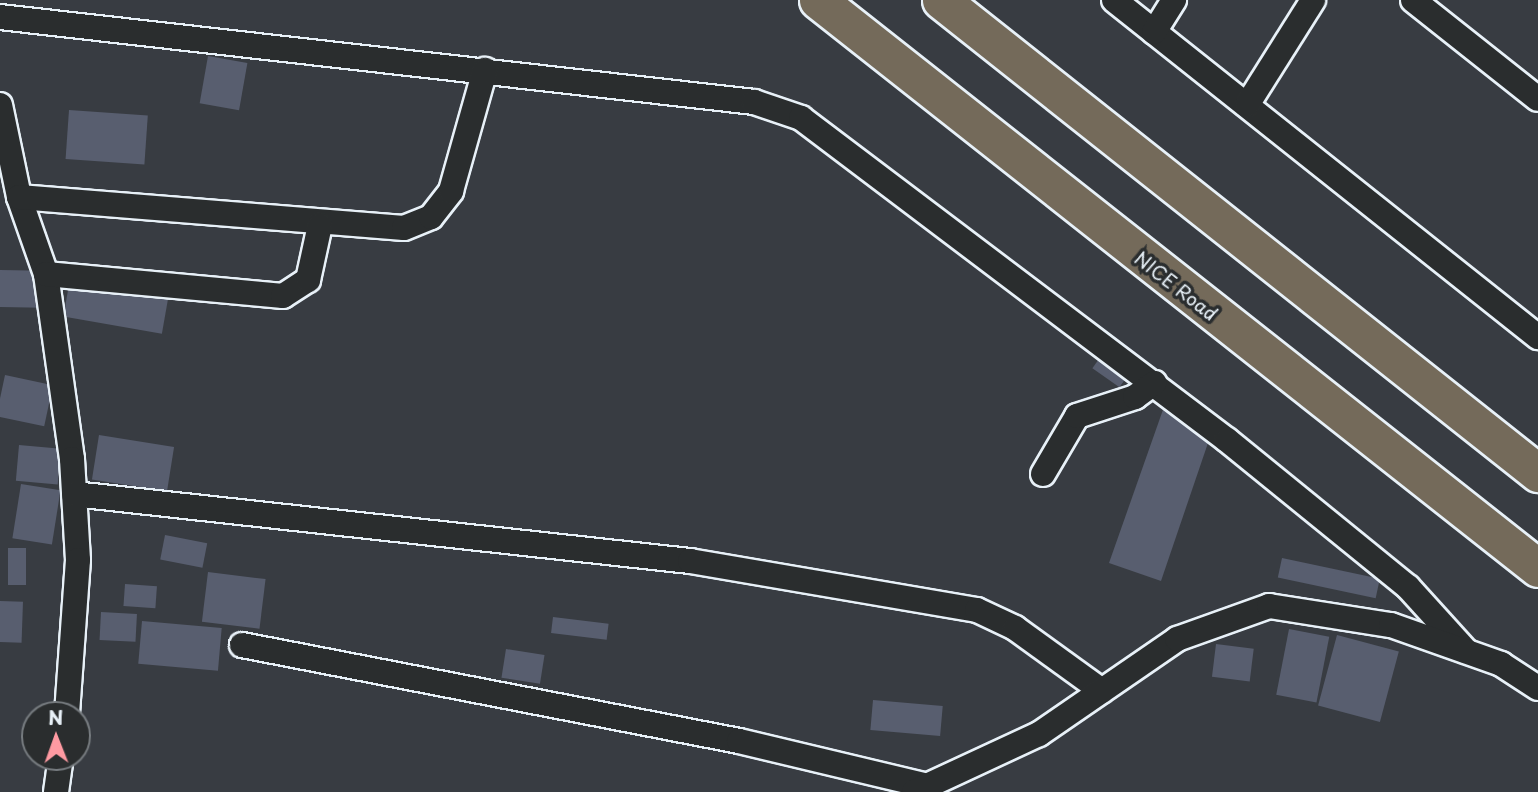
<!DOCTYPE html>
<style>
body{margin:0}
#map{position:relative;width:1538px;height:792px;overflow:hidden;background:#383c42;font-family:"Playpen Sans",sans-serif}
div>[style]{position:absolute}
.building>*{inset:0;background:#585e6f;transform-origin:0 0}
.roads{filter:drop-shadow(2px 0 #e8f1f8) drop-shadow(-2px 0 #e8f1f8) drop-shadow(0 2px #e8f1f8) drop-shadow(0 -2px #e8f1f8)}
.minor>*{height:24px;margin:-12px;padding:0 12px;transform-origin:12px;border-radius:12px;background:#2a2d2e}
.highway>*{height:37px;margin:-18.5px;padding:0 18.5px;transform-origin:18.5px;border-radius:18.5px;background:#746a5a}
span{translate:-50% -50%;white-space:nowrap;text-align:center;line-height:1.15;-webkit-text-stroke:7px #2a2d2e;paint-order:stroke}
.street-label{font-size:19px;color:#e8f1f8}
.north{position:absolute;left:21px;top:701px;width:70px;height:70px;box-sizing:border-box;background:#2a2d2e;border:2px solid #767b7f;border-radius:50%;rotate:359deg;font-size:19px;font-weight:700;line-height:28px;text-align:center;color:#e8f1f8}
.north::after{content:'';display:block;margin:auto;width:24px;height:32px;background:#ff9aa2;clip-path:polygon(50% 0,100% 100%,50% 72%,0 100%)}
</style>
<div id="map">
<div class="building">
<div style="left:208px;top:56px;width:40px;height:48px;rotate:10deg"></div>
<div style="left:69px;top:110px;width:79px;height:49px;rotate:4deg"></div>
<div style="left:0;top:270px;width:43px;height:37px;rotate:1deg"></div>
<div style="left:70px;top:279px;width:100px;height:38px;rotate:10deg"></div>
<div style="left:1101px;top:356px;width:33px;height:15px;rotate:35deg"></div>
<div style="left:5px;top:375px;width:49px;height:42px;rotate:12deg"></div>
<div style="clip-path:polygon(1165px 404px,1209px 440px,1161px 581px,1109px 563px)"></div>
<div style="left:99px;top:435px;width:76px;height:45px;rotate:9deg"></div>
<div style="left:19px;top:445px;width:42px;height:36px;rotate:5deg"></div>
<div style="left:21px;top:484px;width:40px;height:55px;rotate:9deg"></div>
<div style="left:165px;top:535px;width:43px;height:25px;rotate:11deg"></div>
<div style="left:8px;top:548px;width:18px;height:37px"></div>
<div style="left:1282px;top:558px;width:100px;height:20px;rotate:12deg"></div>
<div style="left:208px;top:572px;width:58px;height:50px;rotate:7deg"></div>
<div style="left:125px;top:584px;width:32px;height:22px;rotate:4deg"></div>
<div style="left:0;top:601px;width:23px;height:41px;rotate:2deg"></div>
<div style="left:101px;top:612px;width:36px;height:28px;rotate:3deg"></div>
<div style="left:553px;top:617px;width:56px;height:16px;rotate:7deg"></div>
<div style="left:142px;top:621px;width:80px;height:43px;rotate:5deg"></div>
<div style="left:1289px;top:629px;width:41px;height:67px;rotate:11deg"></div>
<div style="left:1337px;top:635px;width:64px;height:73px;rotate:15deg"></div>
<div style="left:1216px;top:644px;width:38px;height:33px;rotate:7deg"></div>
<div style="left:506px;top:649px;width:39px;height:29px;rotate:9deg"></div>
<div style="left:873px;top:700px;width:70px;height:30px;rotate:5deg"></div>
</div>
<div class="roads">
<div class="minor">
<div style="left:1114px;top:0;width:542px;rotate:38.48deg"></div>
<div style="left:1413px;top:0;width:159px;rotate:38.4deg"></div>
<div style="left:0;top:17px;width:759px;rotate:6.43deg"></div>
<div style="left:754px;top:102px;width:50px;rotate:18.8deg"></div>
<div style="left:801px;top:118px;width:534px;rotate:37.08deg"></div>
<div style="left:1227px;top:440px;width:233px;rotate:39.1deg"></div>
<div style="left:1408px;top:587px;width:86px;rotate:47.8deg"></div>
<div style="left:1154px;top:32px;width:38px;rotate:-58deg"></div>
<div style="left:0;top:105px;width:94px;rotate:78.3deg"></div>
<div style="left:19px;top:197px;width:82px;rotate:70.7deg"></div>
<div style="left:46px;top:274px;width:187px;rotate:82deg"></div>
<div style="left:72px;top:459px;width:101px;rotate:86.6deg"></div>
<div style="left:78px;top:560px;width:155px;rotate:94.1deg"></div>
<div style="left:1247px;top:105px;width:124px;rotate:-57.8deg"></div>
<div style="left:19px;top:197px;width:386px;rotate:4.6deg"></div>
<div style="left:404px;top:228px;width:29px;rotate:-22deg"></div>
<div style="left:431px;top:217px;width:33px;rotate:-52deg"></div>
<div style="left:451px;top:191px;width:126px;rotate:-74.3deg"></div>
<div style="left:46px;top:274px;width:238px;rotate:5.3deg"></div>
<div style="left:283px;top:296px;width:30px;rotate:-33deg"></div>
<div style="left:308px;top:280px;width:56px;rotate:-77.7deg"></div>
<div style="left:1043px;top:474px;width:67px;rotate:-59.6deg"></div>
<div style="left:1077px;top:416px;width:61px;rotate:-18.1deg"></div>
<div style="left:1135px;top:397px;width:24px;rotate:-36deg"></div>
<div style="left:74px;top:494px;width:620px;rotate:6.21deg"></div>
<div style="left:690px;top:561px;width:291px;rotate:9.7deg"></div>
<div style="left:977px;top:610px;width:42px;rotate:25.3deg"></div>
<div style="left:1015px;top:628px;width:107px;rotate:35.9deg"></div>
<div style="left:242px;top:645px;width:506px;rotate:10.93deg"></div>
<div style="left:739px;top:741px;width:194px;rotate:13.4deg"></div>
<div style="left:56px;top:792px;width:35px;rotate:-82deg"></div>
<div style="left:914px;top:792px;width:138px;rotate:-24.9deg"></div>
<div style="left:1039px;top:734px;width:168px;rotate:-34.5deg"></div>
<div style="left:1177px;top:639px;width:98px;rotate:-19.7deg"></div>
<div style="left:1269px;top:606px;width:123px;rotate:8.9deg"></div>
<div style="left:1391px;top:625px;width:117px;rotate:19.5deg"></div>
<div style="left:1501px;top:664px;width:44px;rotate:33deg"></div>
</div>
<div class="highway">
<div style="left:818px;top:0;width:917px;rotate:38.27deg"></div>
<div style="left:941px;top:0;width:762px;rotate:38.39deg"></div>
</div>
</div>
<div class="street-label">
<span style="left:1176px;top:286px;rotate:38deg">NICE Road</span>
</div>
<div class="north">N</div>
</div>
